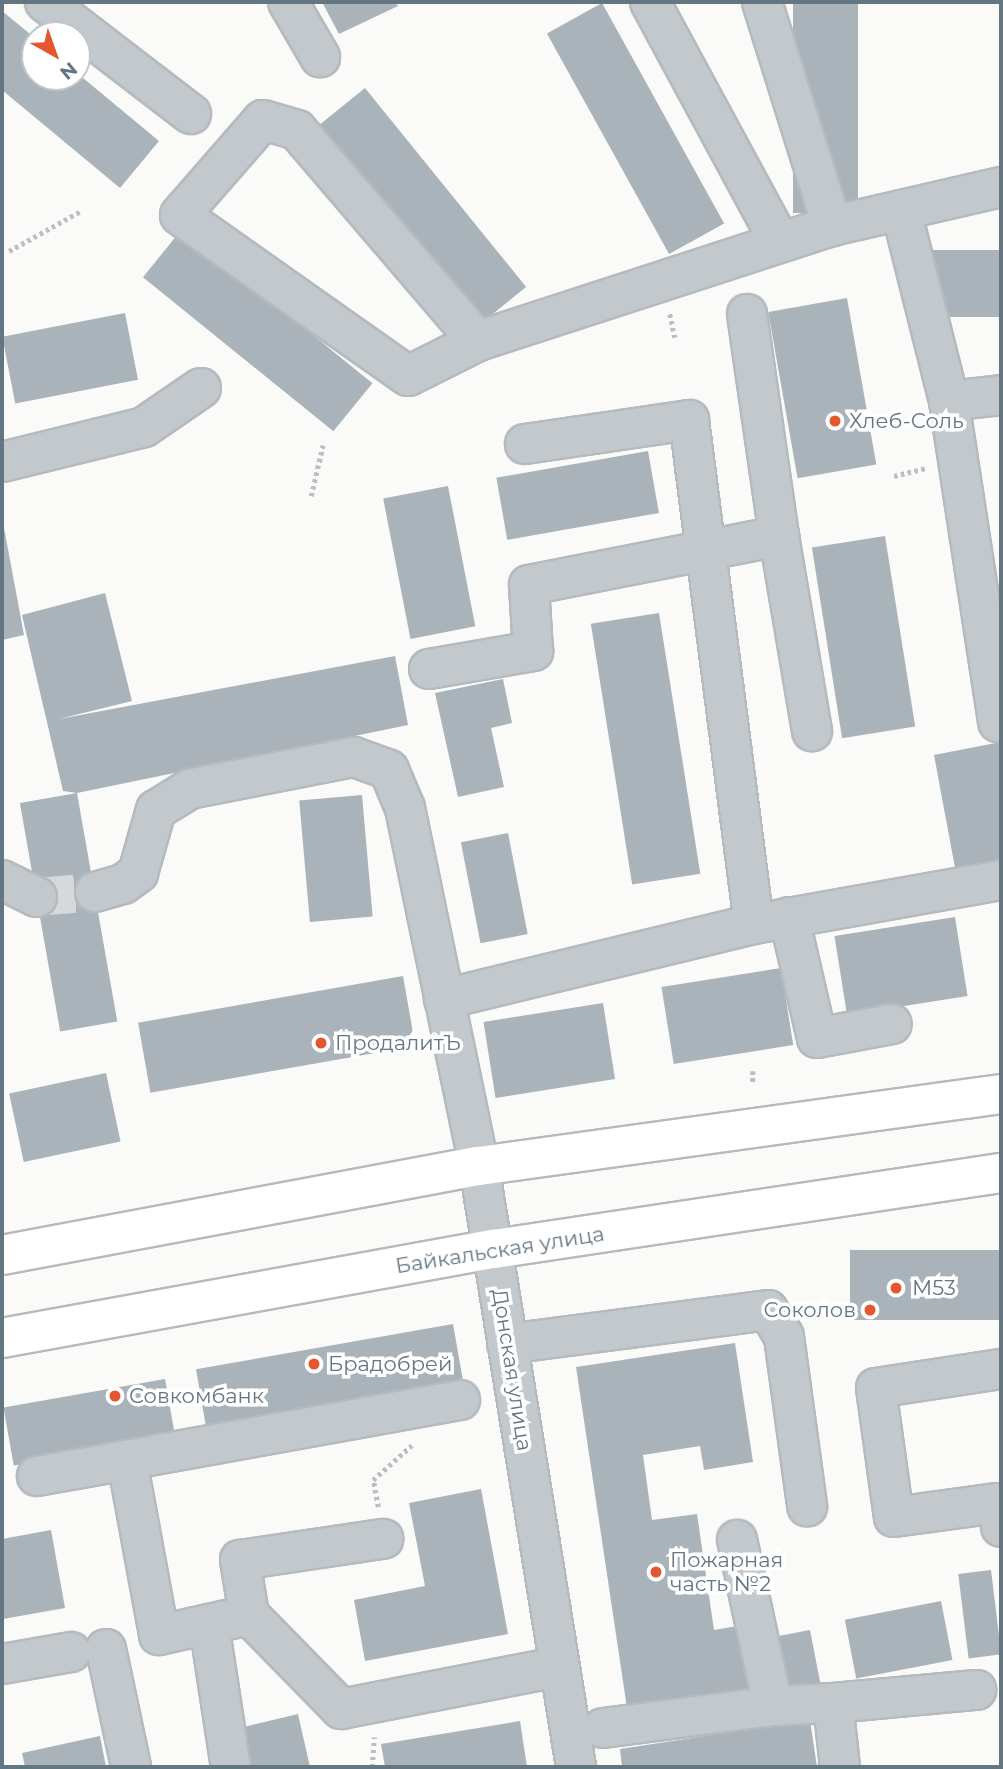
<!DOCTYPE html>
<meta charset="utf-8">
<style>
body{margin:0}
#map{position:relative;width:1003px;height:1769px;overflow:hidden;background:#fafaf8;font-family:Montserrat,sans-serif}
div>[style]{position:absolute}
.building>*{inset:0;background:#aab3b9;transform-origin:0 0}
.minor-tunnel>*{height:38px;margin-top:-19px;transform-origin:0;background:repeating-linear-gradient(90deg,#d5d9db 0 38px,transparent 0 57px)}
.path>*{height:4.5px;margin-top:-2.25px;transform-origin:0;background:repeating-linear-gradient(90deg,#bbbfc2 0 3.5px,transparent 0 7px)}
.roads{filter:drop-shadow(2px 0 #b5babe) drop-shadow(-2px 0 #b5babe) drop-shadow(0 2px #b5babe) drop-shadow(0 -2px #b5babe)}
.minor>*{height:38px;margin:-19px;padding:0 19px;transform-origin:19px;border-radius:19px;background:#c3c8cc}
.major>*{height:38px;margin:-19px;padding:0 19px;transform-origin:19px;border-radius:19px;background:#fff}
.dots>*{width:19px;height:19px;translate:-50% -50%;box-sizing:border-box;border:4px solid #fff;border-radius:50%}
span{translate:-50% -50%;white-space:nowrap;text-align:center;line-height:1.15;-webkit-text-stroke:7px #fff;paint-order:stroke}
.poi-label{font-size:21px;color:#657683}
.left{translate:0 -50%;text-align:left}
.right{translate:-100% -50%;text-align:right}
.street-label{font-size:21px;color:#657683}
.frame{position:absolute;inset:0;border:4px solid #657683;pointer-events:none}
.north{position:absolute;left:21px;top:21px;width:70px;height:70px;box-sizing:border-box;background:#fff;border:2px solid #c1c8cd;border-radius:50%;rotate:140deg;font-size:19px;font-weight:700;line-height:28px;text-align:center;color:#657683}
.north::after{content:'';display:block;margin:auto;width:24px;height:32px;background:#e4572e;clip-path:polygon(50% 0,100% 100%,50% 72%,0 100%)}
</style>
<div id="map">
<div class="building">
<div style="clip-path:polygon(322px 2px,395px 2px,398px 6px,339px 34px)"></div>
<div style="left:793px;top:2px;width:65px;height:211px"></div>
<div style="left:602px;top:3px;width:252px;height:63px;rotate:61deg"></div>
<div style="clip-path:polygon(2px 11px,35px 38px,35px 77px,77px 77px,77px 73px,159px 141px,120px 188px,2px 90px)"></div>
<div style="left:365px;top:88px;width:256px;height:64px;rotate:51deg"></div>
<div style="left:182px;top:229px;width:245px;height:62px;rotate:39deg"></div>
<div style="left:1001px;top:250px;width:67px;height:77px;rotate:90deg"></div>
<div style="left:847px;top:298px;width:169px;height:80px;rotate:80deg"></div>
<div style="left:125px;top:313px;width:68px;height:125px;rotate:79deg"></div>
<div style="left:648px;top:451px;width:63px;height:154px;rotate:80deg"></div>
<div style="left:448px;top:486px;width:143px;height:66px;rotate:79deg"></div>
<div style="clip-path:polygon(2px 517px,24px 635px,2px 640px)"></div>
<div style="left:885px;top:536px;width:193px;height:74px;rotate:81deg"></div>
<div style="clip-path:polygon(105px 593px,132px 701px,59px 719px,395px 656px,408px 725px,77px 793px,63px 791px,22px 615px)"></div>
<div style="left:659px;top:613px;width:264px;height:69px;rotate:81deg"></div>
<div style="clip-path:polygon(503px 679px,512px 723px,491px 728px,504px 787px,458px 797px,435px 693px)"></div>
<div style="clip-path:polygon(1001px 742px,1001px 864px,956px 873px,934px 755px)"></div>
<div style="left:77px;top:793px;width:232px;height:58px;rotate:80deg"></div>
<div style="left:362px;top:795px;width:122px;height:63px;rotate:85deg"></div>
<div style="left:508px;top:833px;width:103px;height:48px;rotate:79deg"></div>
<div style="left:955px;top:917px;width:80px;height:122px;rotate:81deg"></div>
<div style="left:781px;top:968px;width:78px;height:121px;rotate:81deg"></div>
<div style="left:403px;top:976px;width:71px;height:269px;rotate:80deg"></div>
<div style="left:603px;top:1003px;width:77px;height:121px;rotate:81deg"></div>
<div style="left:106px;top:1073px;width:70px;height:99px;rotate:78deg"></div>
<div style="left:1001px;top:1250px;width:70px;height:151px;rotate:90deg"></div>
<div style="left:453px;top:1324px;width:60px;height:261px;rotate:80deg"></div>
<div style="clip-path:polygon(735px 1343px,753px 1462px,704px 1470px,700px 1446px,643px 1455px,652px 1520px,697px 1514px,714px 1630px,749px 1624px,759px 1688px,627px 1708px,576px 1367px)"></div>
<div style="left:165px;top:1379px;width:59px;height:164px;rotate:80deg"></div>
<div style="clip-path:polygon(481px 1489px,508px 1634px,365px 1661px,354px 1600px,425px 1586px,409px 1503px)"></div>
<div style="clip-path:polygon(51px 1530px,65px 1608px,3px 1619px,2px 1539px)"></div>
<div style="left:991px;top:1570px;width:85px;height:33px;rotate:83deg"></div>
<div style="left:941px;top:1601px;width:60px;height:98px;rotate:79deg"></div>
<div style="left:810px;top:1630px;width:59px;height:36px;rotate:79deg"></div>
<div style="clip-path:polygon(298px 1714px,310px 1767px,247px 1767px,239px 1728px)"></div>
<div style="clip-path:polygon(810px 1720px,817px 1767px,622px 1767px,620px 1749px)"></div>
<div style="clip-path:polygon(520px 1721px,527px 1767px,385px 1767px,381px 1744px)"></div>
<div style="clip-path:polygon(100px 1736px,106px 1767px,25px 1767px,22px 1753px)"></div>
</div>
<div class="minor-tunnel">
<div style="left:37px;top:897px;width:58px;rotate:-4.9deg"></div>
</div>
<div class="path">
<div style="left:9px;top:251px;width:82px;rotate:-29.1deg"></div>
<div style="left:670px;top:314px;width:24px;rotate:78deg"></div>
<div style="left:894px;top:476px;width:34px;rotate:-14deg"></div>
<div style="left:311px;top:496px;width:52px;rotate:-76.8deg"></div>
<div style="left:753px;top:1071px;width:13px;rotate:90deg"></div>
<div style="left:378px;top:1507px;width:27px;rotate:-100deg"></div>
<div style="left:373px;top:1480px;width:52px;rotate:-41.9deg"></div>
<div style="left:372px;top:1767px;width:30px;rotate:-86deg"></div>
</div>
<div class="roads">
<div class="minor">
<div style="left:45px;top:2px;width:184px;rotate:37.5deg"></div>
<div style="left:288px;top:2px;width:64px;rotate:59.8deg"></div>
<div style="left:650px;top:2px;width:273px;rotate:61.6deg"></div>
<div style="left:762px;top:2px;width:235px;rotate:72.6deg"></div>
<div style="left:263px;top:120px;width:35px;rotate:16deg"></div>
<div style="left:297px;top:130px;width:278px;rotate:49.4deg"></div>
<div style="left:478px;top:341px;width:78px;rotate:153.4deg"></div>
<div style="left:408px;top:376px;width:279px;rotate:-144.8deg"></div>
<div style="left:180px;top:215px;width:126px;rotate:-48.9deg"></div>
<div style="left:901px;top:210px;width:197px;rotate:75.9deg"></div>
<div style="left:949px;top:401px;width:325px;rotate:81.3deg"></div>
<div style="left:747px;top:314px;width:224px;rotate:81.8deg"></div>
<div style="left:478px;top:341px;width:372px;rotate:-18deg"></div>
<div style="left:832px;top:226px;width:173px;rotate:-13deg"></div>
<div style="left:949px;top:401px;width:52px;rotate:-6.6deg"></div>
<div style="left:525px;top:444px;width:166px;rotate:-8.3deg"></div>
<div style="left:689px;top:420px;width:508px;rotate:82.65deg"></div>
<div style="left:2px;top:462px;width:146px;rotate:-13.8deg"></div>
<div style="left:144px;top:427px;width:69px;rotate:-34.4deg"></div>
<div style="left:429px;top:669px;width:106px;rotate:-9.8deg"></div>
<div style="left:533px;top:651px;width:66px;rotate:-93.5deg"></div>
<div style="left:529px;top:585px;width:255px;rotate:-11.1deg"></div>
<div style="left:779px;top:536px;width:198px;rotate:80.4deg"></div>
<div style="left:2px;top:880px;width:39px;rotate:26deg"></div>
<div style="left:95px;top:892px;width:29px;rotate:-16deg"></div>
<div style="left:123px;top:884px;width:19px;rotate:-36deg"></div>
<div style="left:138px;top:873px;width:66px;rotate:-74.1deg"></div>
<div style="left:156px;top:810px;width:39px;rotate:-32deg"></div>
<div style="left:189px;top:789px;width:168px;rotate:-11deg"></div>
<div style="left:354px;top:757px;width:37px;rotate:20deg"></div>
<div style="left:389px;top:770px;width:41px;rotate:67.2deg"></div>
<div style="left:405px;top:808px;width:366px;rotate:78.3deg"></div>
<div style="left:479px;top:1166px;width:609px;rotate:80.83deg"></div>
<div style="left:789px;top:917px;width:124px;rotate:77deg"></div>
<div style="left:817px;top:1038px;width:76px;rotate:-10.6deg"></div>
<div style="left:444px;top:999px;width:319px;rotate:-13.6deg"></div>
<div style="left:754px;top:924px;width:251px;rotate:-10.1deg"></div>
<div style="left:507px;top:1344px;width:263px;rotate:-7.4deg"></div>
<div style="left:768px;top:1310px;width:31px;rotate:59deg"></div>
<div style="left:784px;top:1337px;width:171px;rotate:82.2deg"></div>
<div style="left:1001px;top:1369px;width:126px;rotate:171.4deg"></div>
<div style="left:876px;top:1388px;width:130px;rotate:82.1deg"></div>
<div style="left:894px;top:1517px;width:105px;rotate:-7.7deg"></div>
<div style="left:998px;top:1503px;width:24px;rotate:83deg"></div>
<div style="left:460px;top:1400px;width:338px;rotate:169.8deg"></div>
<div style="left:127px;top:1460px;width:178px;rotate:79.6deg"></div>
<div style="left:159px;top:1635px;width:92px;rotate:-12.5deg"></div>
<div style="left:249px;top:1615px;width:132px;rotate:45.6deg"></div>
<div style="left:341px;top:1709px;width:220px;rotate:-11deg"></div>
<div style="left:37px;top:1476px;width:91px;rotate:-10.1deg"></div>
<div style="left:249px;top:1615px;width:56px;rotate:-99.3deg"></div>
<div style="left:240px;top:1560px;width:145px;rotate:-8.4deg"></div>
<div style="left:209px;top:1624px;width:145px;rotate:81.3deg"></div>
<div style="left:106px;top:1649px;width:121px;rotate:78deg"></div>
<div style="left:2px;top:1664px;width:70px;rotate:-9.9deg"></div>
<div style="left:833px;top:1703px;width:144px;rotate:-5.2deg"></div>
<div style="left:773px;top:1706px;width:60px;rotate:-2.9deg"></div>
<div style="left:833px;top:1703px;width:64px;rotate:83.8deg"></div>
<div style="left:603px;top:1728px;width:171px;rotate:-7.4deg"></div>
<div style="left:773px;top:1706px;width:170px;rotate:-102.2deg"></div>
</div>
<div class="major">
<div style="left:2px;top:1255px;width:485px;rotate:-10.6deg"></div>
<div style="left:479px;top:1166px;width:527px;rotate:-7.85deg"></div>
<div style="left:2px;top:1338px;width:500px;rotate:-10.3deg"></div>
<div style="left:494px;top:1249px;width:513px;rotate:-8.53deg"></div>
</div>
</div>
<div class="dots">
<div style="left:835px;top:421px;background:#e4572e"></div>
<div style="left:321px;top:1043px;background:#e4572e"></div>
<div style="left:896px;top:1288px;background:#e4572e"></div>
<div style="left:870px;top:1310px;background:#e4572e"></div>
<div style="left:314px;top:1364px;background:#e4572e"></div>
<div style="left:115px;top:1396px;background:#e4572e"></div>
<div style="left:656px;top:1572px;background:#e4572e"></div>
</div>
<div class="poi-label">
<span class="left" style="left:849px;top:421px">Хлеб-Соль</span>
<span class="left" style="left:335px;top:1043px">ПродалитЪ</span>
<span class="left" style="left:912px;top:1288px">М53</span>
<span class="right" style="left:856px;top:1310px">Соколов</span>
<span class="left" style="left:328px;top:1364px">Брадобрей</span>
<span class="left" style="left:129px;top:1396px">Совкомбанк</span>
<span class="left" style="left:670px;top:1572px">Пожарная<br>часть №2</span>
</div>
<div class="street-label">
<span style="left:500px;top:1250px;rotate:-9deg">Байкальская улица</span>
<span style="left:512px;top:1370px;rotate:81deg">Донская улица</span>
</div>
<div class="frame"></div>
<div class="north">N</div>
</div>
